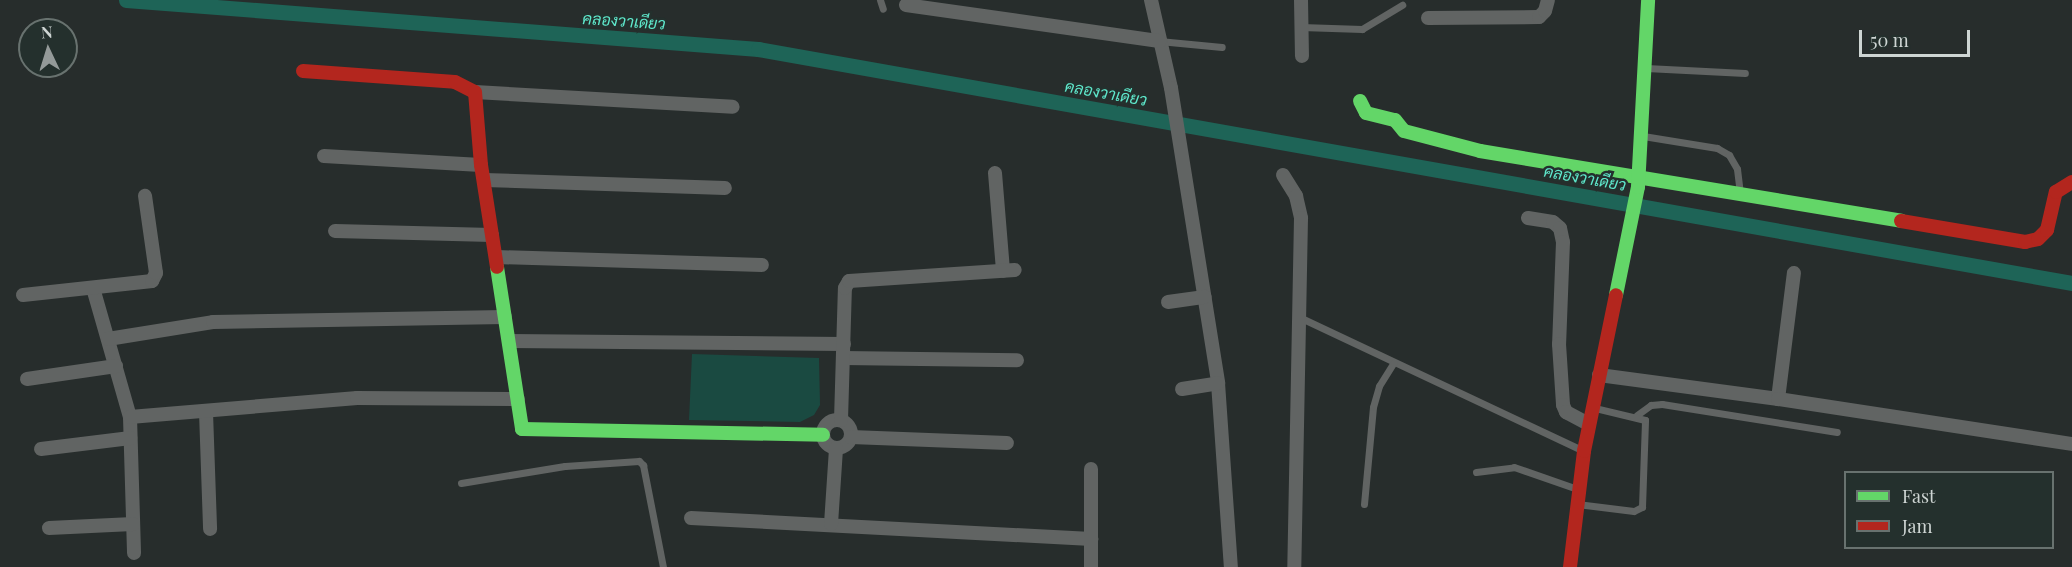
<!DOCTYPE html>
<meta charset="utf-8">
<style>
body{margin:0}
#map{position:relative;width:2072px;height:567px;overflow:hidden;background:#272d2c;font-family:"Playfair Display",Sarabun,serif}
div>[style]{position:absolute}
.green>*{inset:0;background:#1a4a41}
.canal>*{height:15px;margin:-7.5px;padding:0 7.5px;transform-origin:7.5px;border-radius:7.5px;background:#1e6457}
.lane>*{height:7px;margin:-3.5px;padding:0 3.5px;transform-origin:3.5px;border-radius:3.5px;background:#616463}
.street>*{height:14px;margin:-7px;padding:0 7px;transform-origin:7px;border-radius:7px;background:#616463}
.street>.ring{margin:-7px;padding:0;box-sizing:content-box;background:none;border:14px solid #616463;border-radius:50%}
.fast>*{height:14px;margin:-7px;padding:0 7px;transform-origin:7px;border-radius:7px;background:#63d668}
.jam>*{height:14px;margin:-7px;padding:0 7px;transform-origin:7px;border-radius:7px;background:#b3261e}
span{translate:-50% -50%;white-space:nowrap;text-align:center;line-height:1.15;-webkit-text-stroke:5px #24302d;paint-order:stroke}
.water-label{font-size:16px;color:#5fe8cc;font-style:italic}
.legend{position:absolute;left:1844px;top:471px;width:210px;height:78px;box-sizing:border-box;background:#24302d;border:2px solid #68726f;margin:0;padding:8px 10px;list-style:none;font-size:18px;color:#ced5d3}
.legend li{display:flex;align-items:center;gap:12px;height:30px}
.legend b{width:30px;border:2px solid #68726f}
.north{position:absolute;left:18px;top:18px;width:60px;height:60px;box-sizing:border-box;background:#24302d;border:2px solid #68726f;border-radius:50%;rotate:356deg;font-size:16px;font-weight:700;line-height:24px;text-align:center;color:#ced5d3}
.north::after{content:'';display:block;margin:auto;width:21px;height:27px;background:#949a99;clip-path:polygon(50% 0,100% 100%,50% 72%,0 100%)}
.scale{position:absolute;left:1859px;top:30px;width:111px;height:27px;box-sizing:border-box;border:3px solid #ced5d3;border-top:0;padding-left:8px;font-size:18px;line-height:21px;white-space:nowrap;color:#ced5d3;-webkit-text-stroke:4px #24302d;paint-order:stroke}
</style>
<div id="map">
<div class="green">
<div style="clip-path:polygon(692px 354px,819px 358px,820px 405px,814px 415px,800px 422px,689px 420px)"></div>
</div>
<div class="canal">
<div style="left:126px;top:0;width:634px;rotate:4.43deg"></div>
<div style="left:758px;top:49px;width:1335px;rotate:10.1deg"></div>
</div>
<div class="lane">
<div style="left:880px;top:0;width:9px;rotate:72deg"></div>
<div style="left:1301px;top:27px;width:61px;rotate:1.9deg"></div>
<div style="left:1362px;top:29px;width:47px;rotate:-31deg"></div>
<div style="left:1159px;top:41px;width:63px;rotate:5.4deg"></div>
<div style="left:1646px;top:68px;width:99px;rotate:2.9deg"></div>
<div style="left:1643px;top:136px;width:75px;rotate:9.2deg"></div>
<div style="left:1717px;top:148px;width:14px;rotate:30deg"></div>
<div style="left:1729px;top:155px;width:16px;rotate:60deg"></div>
<div style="left:1737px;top:169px;width:24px;rotate:83deg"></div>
<div style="left:1299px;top:317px;width:313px;rotate:25.2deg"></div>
<div style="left:1637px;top:415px;width:17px;rotate:-36deg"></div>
<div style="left:1651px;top:405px;width:11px;rotate:-5deg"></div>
<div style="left:1662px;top:404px;width:177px;rotate:9.1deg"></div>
<div style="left:1476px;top:472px;width:38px;rotate:-7deg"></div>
<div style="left:1514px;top:467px;width:67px;rotate:19.2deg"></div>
<div style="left:461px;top:483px;width:105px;rotate:-9.3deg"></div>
<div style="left:565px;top:466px;width:74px;rotate:-3.9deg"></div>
<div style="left:639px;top:461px;width:6px;rotate:45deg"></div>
<div style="left:643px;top:465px;width:104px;rotate:78.9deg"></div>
<div style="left:1364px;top:504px;width:97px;rotate:-84.7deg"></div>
<div style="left:1373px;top:407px;width:22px;rotate:-74deg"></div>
<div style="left:1379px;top:386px;width:28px;rotate:-58deg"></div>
<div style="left:1577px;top:504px;width:57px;rotate:7deg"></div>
<div style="left:1634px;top:511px;width:9px;rotate:-27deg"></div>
<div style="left:1642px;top:507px;width:87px;rotate:-88deg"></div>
<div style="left:1645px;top:420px;width:51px;rotate:-166.5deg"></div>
</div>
<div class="street">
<div style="left:1151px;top:0;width:90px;rotate:77.2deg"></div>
<div style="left:1171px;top:88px;width:299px;rotate:80.9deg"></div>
<div style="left:1218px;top:383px;width:184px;rotate:86deg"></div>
<div style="left:1301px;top:0;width:56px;rotate:89deg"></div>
<div style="left:906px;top:5px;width:256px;rotate:8.1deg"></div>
<div style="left:1428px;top:18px;width:111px;rotate:-0.5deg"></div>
<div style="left:1539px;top:17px;width:8px;rotate:-45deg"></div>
<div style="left:1545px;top:11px;width:11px;rotate:-75deg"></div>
<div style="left:475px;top:92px;width:258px;rotate:3.3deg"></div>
<div style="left:324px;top:156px;width:157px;rotate:3.3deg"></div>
<div style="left:995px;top:173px;width:98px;rotate:85.3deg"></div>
<div style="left:1283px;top:175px;width:25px;rotate:58deg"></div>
<div style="left:1296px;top:196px;width:23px;rotate:77deg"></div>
<div style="left:1301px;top:218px;width:349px;rotate:91.1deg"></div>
<div style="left:484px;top:180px;width:241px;rotate:1.9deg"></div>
<div style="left:1528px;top:218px;width:25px;rotate:9deg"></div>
<div style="left:1553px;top:222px;width:9px;rotate:41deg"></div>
<div style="left:1560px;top:228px;width:14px;rotate:78deg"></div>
<div style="left:1563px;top:242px;width:102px;rotate:92.2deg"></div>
<div style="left:1559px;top:344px;width:61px;rotate:86.2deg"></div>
<div style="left:1563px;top:405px;width:8px;rotate:67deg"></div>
<div style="left:1566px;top:412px;width:26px;rotate:28deg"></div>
<div style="left:335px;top:231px;width:157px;rotate:1.5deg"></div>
<div style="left:496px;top:257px;width:266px;rotate:1.7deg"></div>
<div style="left:93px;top:288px;width:134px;rotate:74deg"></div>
<div style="left:130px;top:417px;width:136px;rotate:88.3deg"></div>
<div style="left:23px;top:295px;width:130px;rotate:-6.2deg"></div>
<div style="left:152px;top:281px;width:9px;rotate:-63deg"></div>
<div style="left:156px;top:273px;width:78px;rotate:-98.1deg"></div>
<div style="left:1168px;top:302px;width:37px;rotate:-8deg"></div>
<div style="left:108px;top:339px;width:106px;rotate:-9.2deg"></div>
<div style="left:213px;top:322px;width:292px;rotate:-1deg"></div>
<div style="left:509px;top:341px;width:335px;rotate:0.5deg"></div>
<div style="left:843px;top:358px;width:174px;rotate:0.7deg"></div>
<div style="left:1599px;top:375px;width:181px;rotate:7.6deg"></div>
<div style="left:1778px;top:399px;width:127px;rotate:-82.8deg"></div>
<div style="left:27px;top:379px;width:90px;rotate:-8.3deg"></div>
<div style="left:1182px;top:389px;width:36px;rotate:-9deg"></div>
<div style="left:1778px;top:399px;width:297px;rotate:8.7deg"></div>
<div style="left:206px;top:412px;width:117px;rotate:88deg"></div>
<div style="left:130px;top:417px;width:228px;rotate:-4.8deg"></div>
<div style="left:357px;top:398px;width:161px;rotate:0.4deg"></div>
<div class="ring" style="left:823px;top:420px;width:14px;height:14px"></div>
<div style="left:841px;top:420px;width:132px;rotate:-88.3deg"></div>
<div style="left:845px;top:288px;width:8px;rotate:-60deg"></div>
<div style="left:849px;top:281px;width:166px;rotate:-3.8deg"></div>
<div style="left:851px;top:437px;width:156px;rotate:2.2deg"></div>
<div style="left:41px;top:449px;width:90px;rotate:-7deg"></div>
<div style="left:691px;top:518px;width:401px;rotate:3deg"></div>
<div style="left:831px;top:524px;width:76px;rotate:-86.2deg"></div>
<div style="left:49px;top:528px;width:84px;rotate:-2.7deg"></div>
<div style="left:1091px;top:567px;width:98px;rotate:-90deg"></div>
</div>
<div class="fast">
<div style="left:1360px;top:101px;width:13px;rotate:63deg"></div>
<div style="left:1366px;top:113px;width:30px;rotate:14deg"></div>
<div style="left:1395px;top:120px;width:14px;rotate:51deg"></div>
<div style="left:1404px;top:131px;width:79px;rotate:14.7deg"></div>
<div style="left:1480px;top:151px;width:427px;rotate:9.4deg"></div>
<div style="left:497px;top:267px;width:164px;rotate:81.2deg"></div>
<div style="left:522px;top:429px;width:301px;rotate:1.1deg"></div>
<div style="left:1616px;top:295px;width:110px;rotate:-78.5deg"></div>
<div style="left:1638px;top:187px;width:187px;rotate:-86.9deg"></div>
</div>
<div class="jam">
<div style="left:303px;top:71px;width:152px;rotate:4.1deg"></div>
<div style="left:455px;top:82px;width:22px;rotate:27deg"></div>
<div style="left:475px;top:92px;width:73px;rotate:85.3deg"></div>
<div style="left:481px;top:165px;width:103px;rotate:81.1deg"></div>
<div style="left:1901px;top:221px;width:126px;rotate:9.6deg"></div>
<div style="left:2025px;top:242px;width:13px;rotate:-13deg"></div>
<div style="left:2038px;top:239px;width:13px;rotate:-45deg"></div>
<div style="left:2047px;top:230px;width:39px;rotate:-77deg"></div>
<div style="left:2056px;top:192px;width:19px;rotate:-32deg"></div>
<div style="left:1570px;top:567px;width:117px;rotate:-83.1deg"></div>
<div style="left:1584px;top:451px;width:159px;rotate:-78.4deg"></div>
</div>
<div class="water-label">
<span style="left:624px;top:21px;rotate:4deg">คลองวาเดียว</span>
<span style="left:1106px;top:93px;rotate:10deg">คลองวาเดียว</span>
<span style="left:1585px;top:178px;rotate:10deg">คลองวาเดียว</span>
</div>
<ul class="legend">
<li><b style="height:8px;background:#63d668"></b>Fast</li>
<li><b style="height:8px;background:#b3261e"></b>Jam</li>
</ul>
<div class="north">N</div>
<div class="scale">50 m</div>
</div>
